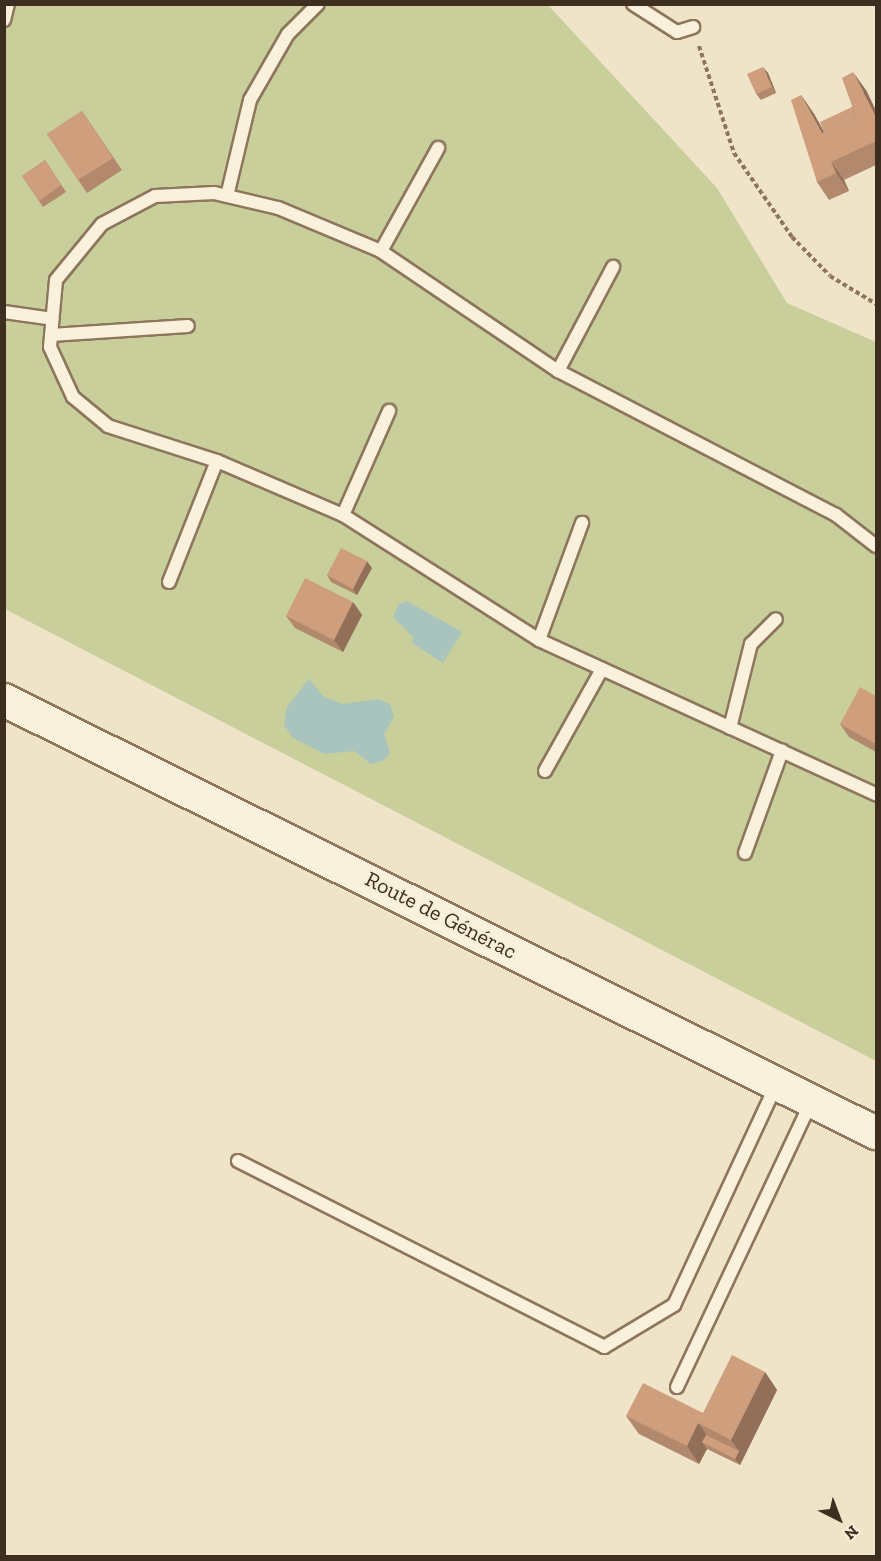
<!DOCTYPE html>
<html>
<head>
<meta charset="utf-8">
<style>
	body { margin:0 }
	#map { position:relative; width:881px; height:1561px; overflow:hidden; background:#f0e4c8; font-family:"Zilla Slab",serif }
	div>[style] { position:absolute }
	.green>* { inset:0; background:#c9cf9b }
	.water>* { inset:0; background:#a9c4bc }
	.path>* { height:4px; margin-top:-2px; transform-origin:0; background:repeating-linear-gradient(90deg,#8d765c 0 4.5px,transparent 0 7.5px) }
	.roads { filter:drop-shadow(2px 0 #8d765c) drop-shadow(-2px 0 #8d765c) drop-shadow(0 2px #8d765c) drop-shadow(0 -2px #8d765c) }
	.service>* { height:12px; margin:-6px; padding:0 6px; transform-origin:6px; border-radius:6px; background:#faf1dc }
	.tertiary>* { height:32px; margin:-16px; padding:0 16px; transform-origin:16px; border-radius:16px; background:#faf1dc }
	.wall>* { inset:0; background:#b2896c }
	.shaded-wall>* { inset:0; background:#916f58 }
	.building>* { inset:0; background:#cf9f7d }
	span { translate:-50% -50%; white-space:nowrap; text-align:center; line-height:1.15; -webkit-text-stroke:5px #f7eed8; paint-order:stroke }
	.street-label { font-size:22px; color:#3d2e20 }
	.frame { position:absolute; inset:0; border:6px solid #3d2e20; pointer-events:none }
	.north { position:absolute; left:809px; top:1489px; width:60px; height:60px; -webkit-text-stroke:4px #f7eed8; paint-order:stroke; rotate:138deg; font-size:16px; font-weight:700; line-height:24px; text-align:center; color:#3d2e20 }
	.north::after { content:''; display:block; margin:auto; width:21px; height:27px; background:#3d2e20; clip-path:polygon(50% 0,100% 100%,50% 72%,0 100%) }
</style>
</head>
<body>
<div id="map">
	<div class="green">
		<div style="clip-path:polygon(4px 5px,548px 5px,717px 188px,787px 303px,876px 342px,876px 1061px,5px 609px)"></div>
	</div>
	<div class="water">
		<div style="clip-path:polygon(407px 601px,462px 632px,443px 663px,412px 643px,413px 637px,393px 617px,398px 605px)"></div>
		<div style="clip-path:polygon(309px 679px,323px 696px,343px 704px,378px 699px,390px 704px,394px 717px,384px 734px,390px 753px,383px 761px,371px 764px,354px 751px,324px 754px,293px 738px,284px 725px,287px 707px)"></div>
	</div>
	<div class="path">
		<div style="left:699px;top:46px;width:113px;rotate:71.9deg"></div>
		<div style="left:734px;top:153px;width:102px;rotate:55.4deg"></div>
		<div style="left:792px;top:237px;width:54px;rotate:45.7deg"></div>
		<div style="left:830px;top:276px;width:54px;rotate:31.3deg"></div>
	</div>
	<div class="roads">
		<div class="service">
			<div style="left:633px;top:4px;width:52px;rotate:32.5deg"></div>
			<div style="left:677px;top:32px;width:17px;rotate:-17deg"></div>
			<div style="left:4px;top:20px;width:16px;rotate:-76deg"></div>
			<div style="left:227px;top:196px;width:99px;rotate:-76.5deg"></div>
			<div style="left:250px;top:100px;width:76px;rotate:-60.1deg"></div>
			<div style="left:288px;top:34px;width:42px;rotate:-45deg"></div>
			<div style="left:381px;top:251px;width:118px;rotate:-61deg"></div>
			<div style="left:4px;top:312px;width:49px;rotate:8.1deg"></div>
			<div style="left:51px;top:335px;width:137px;rotate:-3.8deg"></div>
			<div style="left:558px;top:371px;width:118px;rotate:-62.1deg"></div>
			<div style="left:343px;top:515px;width:114px;rotate:-66.1deg"></div>
			<div style="left:876px;top:546px;width:51px;rotate:-142.2deg"></div>
			<div style="left:836px;top:515px;width:313px;rotate:-152.6deg"></div>
			<div style="left:558px;top:371px;width:214px;rotate:-145.9deg"></div>
			<div style="left:381px;top:251px;width:112px;rotate:-157.3deg"></div>
			<div style="left:278px;top:208px;width:66px;rotate:-166.8deg"></div>
			<div style="left:214px;top:193px;width:59px;rotate:177.1deg"></div>
			<div style="left:155px;top:196px;width:60px;rotate:152.2deg"></div>
			<div style="left:102px;top:224px;width:72px;rotate:129.4deg"></div>
			<div style="left:56px;top:280px;width:67px;rotate:95.1deg"></div>
			<div style="left:50px;top:347px;width:55px;rotate:65.3deg"></div>
			<div style="left:73px;top:397px;width:45px;rotate:39.6deg"></div>
			<div style="left:108px;top:426px;width:114px;rotate:17.8deg"></div>
			<div style="left:217px;top:461px;width:137px;rotate:23.2deg"></div>
			<div style="left:343px;top:515px;width:232px;rotate:32.5deg"></div>
			<div style="left:539px;top:640px;width:371px;rotate:24.6deg"></div>
			<div style="left:169px;top:582px;width:130px;rotate:-68.4deg"></div>
			<div style="left:539px;top:640px;width:125px;rotate:-69.8deg"></div>
			<div style="left:730px;top:728px;width:87px;rotate:-76deg"></div>
			<div style="left:751px;top:644px;width:35px;rotate:-45deg"></div>
			<div style="left:545px;top:771px;width:117px;rotate:-60.8deg"></div>
			<div style="left:745px;top:853px;width:109px;rotate:-70.1deg"></div>
			<div style="left:238px;top:1161px;width:411px;rotate:26.9deg"></div>
			<div style="left:604px;top:1347px;width:82px;rotate:-31deg"></div>
			<div style="left:674px;top:1305px;width:242px;rotate:-65.1deg"></div>
			<div style="left:677px;top:1387px;width:315px;rotate:-64.8deg"></div>
		</div>
		<div class="tertiary">
			<div style="left:4px;top:700px;width:974px;rotate:26.41deg"></div>
		</div>
	</div>
	<div class="wall">
		<div style="clip-path:polygon(768px 73px,776px 93px,761px 100px,756px 94px)"></div>
		<div style="clip-path:polygon(866px 90px,876px 111px,876px 165px,844px 180px,849px 191px,829px 200px,817px 182px,801px 95px,814px 114px,824px 132px,852px 107px)"></div>
		<div style="clip-path:polygon(82px 111px,122px 170px,87px 193px,47px 134px)"></div>
		<div style="clip-path:polygon(45px 160px,66px 192px,43px 207px,22px 176px)"></div>
		<div style="clip-path:polygon(372px 568px,357px 595px,331px 582px,327px 575px)"></div>
		<div style="clip-path:polygon(353px 602px,362px 615px,343px 652px,295px 628px,286px 616px)"></div>
		<div style="clip-path:polygon(876px 696px,876px 752px,849px 737px,840px 724px)"></div>
		<div style="clip-path:polygon(765px 1372px,777px 1390px,740px 1465px,707px 1449px,699px 1464px,639px 1434px,626px 1416px,703px 1413px)"></div>
	</div>
	<div class="shaded-wall">
		<div style="clip-path:polygon(763px 67px,768px 73px,776px 93px,772px 87px)"></div>
		<div style="clip-path:polygon(853px 72px,866px 90px,876px 111px,876px 117px)"></div>
		<div style="clip-path:polygon(801px 95px,814px 114px,831px 144px,822px 133px)"></div>
		<div style="clip-path:polygon(831px 162px,844px 180px,849px 191px,836px 173px)"></div>
		<div style="clip-path:polygon(367px 561px,372px 568px,357px 595px,353px 589px)"></div>
		<div style="clip-path:polygon(353px 602px,362px 615px,343px 652px,334px 640px)"></div>
		<div style="clip-path:polygon(765px 1372px,777px 1390px,740px 1465px,735px 1459px,739px 1451px,731px 1440px)"></div>
		<div style="clip-path:polygon(698px 1423px,711px 1441px,702px 1442px,707px 1449px,699px 1464px,687px 1446px)"></div>
	</div>
	<div class="building">
		<div style="clip-path:polygon(763px 67px,772px 87px,756px 94px,747px 74px)"></div>
		<div style="clip-path:polygon(853px 72px,876px 117px,876px 141px,831px 162px,836px 173px,817px 182px,791px 100px,801px 95px,822px 133px,856px 117px,842px 78px)"></div>
		<div style="clip-path:polygon(852px 107px,856px 117px,824px 132px,820px 122px)"></div>
		<div style="clip-path:polygon(82px 111px,113px 158px,78px 180px,47px 134px)"></div>
		<div style="clip-path:polygon(45px 160px,61px 185px,39px 201px,22px 176px)"></div>
		<div style="clip-path:polygon(341px 548px,367px 561px,353px 589px,327px 575px)"></div>
		<div style="clip-path:polygon(305px 578px,353px 602px,334px 640px,286px 616px)"></div>
		<div style="clip-path:polygon(860px 687px,876px 696px,876px 744px,840px 724px)"></div>
		<div style="clip-path:polygon(732px 1355px,765px 1372px,731px 1440px,698px 1423px,687px 1446px,626px 1416px,643px 1383px,703px 1413px)"></div>
		<div style="clip-path:polygon(706px 1435px,739px 1451px,735px 1459px,702px 1442px)"></div>
	</div>
	<div class="street-label">
		<span style="left:441px;top:915px;rotate:27deg">Route de Générac</span>
	</div>
	<div class="frame"></div>
	<div class="north">N</div>
</div>
</body>
</html>
